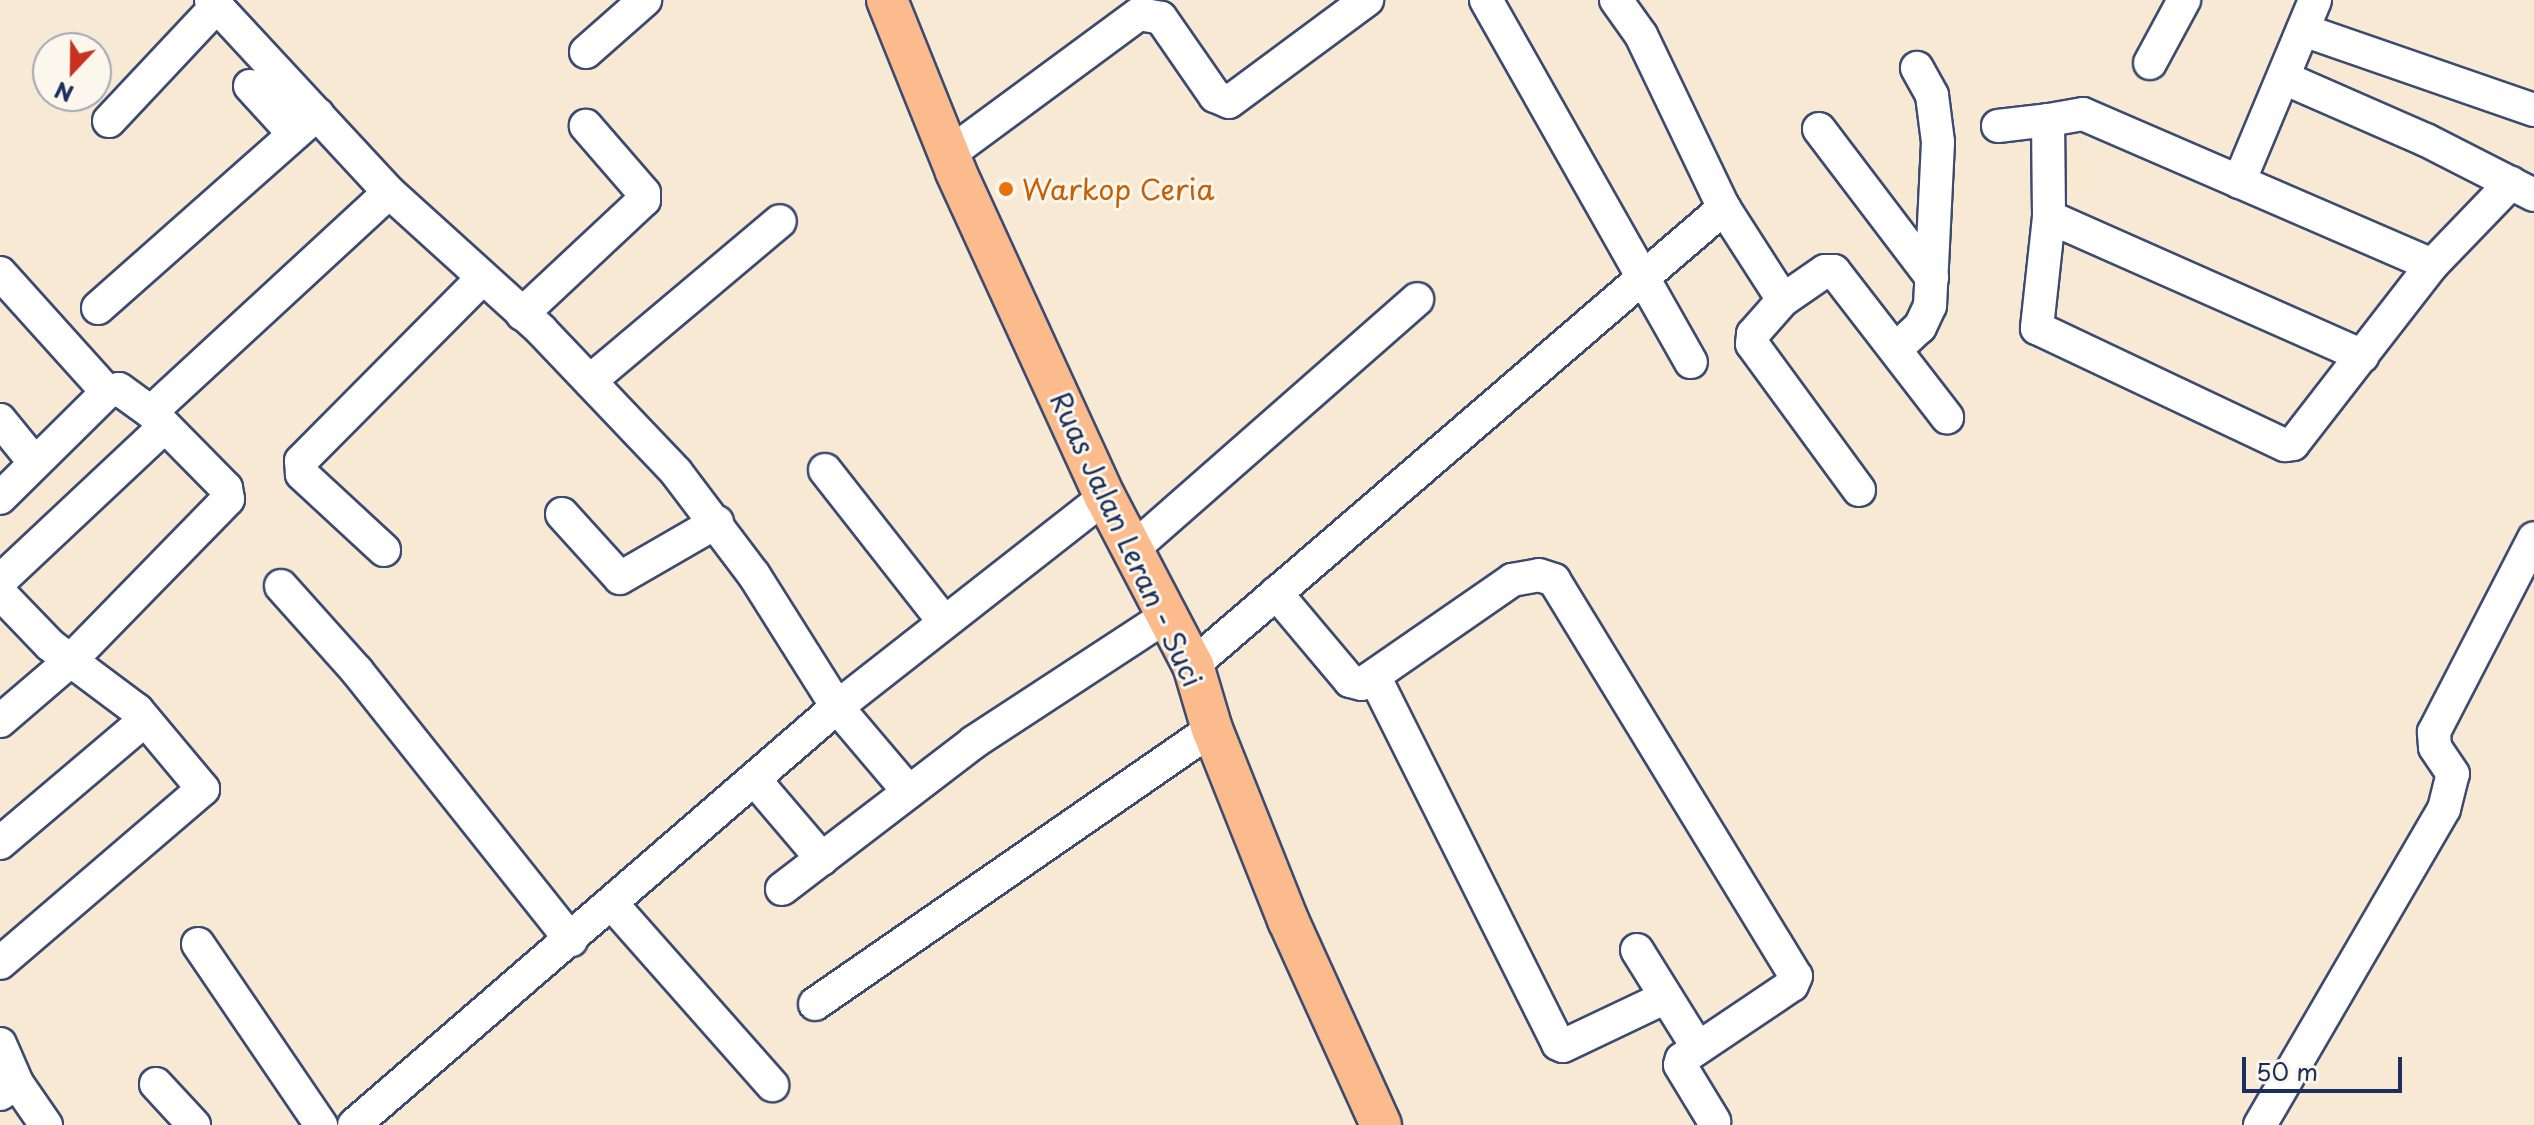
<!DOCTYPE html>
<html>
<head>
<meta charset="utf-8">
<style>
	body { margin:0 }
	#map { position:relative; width:2534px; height:1125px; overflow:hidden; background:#f7e9d4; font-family:"Playpen Sans",sans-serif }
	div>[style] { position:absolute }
	.roads { filter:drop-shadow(2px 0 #3c4b70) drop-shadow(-2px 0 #3c4b70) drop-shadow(0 2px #3c4b70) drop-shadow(0 -2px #3c4b70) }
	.minor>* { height:32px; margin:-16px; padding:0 16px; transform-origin:16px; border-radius:16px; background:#fff }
	.major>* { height:40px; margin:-20px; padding:0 20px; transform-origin:20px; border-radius:20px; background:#fbbb8c }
	.dots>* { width:22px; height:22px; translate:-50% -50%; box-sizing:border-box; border:4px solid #fbf7ec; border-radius:50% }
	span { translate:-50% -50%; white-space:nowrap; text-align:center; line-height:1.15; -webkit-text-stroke:6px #fbf7ec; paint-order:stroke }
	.food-label { font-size:28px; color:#c56008 }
	.left { translate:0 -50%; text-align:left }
	.street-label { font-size:28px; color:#1b2f5e }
	.north { position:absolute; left:32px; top:32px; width:80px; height:80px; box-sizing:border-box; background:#fbf7ec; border:2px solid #a1a7b3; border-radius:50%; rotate:202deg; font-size:22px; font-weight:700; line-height:32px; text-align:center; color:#1b2f5e }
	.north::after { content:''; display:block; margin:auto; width:28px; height:36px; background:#c8321e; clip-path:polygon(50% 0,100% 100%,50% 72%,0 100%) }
	.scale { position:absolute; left:2242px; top:1057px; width:160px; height:36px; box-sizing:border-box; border:4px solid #1b2f5e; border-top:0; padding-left:10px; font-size:24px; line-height:28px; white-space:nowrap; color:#1b2f5e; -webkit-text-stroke:6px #fbf7ec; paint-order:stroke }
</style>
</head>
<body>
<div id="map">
	<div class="roads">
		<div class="minor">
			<div style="left:211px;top:0;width:262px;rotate:47.2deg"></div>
			<div style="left:389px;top:192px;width:205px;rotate:42.2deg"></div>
			<div style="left:541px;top:330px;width:196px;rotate:46.4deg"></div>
			<div style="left:676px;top:472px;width:129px;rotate:52.9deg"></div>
			<div style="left:754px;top:575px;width:156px;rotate:57.8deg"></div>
			<div style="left:837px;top:707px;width:111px;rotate:49.7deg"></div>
			<div style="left:1486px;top:0;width:416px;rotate:60.5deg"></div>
			<div style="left:1616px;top:0;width:43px;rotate:54.5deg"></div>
			<div style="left:1641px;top:35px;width:192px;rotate:64.4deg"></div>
			<div style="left:1724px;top:208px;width:109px;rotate:57.3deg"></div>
			<div style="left:2303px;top:30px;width:244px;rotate:19.1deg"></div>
			<div style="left:586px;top:52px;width:79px;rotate:-41.4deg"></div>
			<div style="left:2150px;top:63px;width:72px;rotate:-61.6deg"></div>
			<div style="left:2284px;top:78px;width:155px;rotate:23.6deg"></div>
			<div style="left:2426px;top:140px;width:121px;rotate:27deg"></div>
			<div style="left:250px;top:86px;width:65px;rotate:47.5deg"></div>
			<div style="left:109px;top:121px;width:158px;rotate:-46.8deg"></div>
			<div style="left:1998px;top:126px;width:50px;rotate:-6.8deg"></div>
			<div style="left:1819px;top:129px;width:187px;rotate:52.8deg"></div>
			<div style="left:949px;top:154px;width:236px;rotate:-36.4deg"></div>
			<div style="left:1139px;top:14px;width:22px;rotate:10deg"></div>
			<div style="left:1161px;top:18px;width:95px;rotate:55.3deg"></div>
			<div style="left:1215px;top:96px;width:15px;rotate:23deg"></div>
			<div style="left:1229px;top:102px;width:172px;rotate:-36.5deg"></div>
			<div style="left:2239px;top:182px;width:197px;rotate:-67.3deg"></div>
			<div style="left:2049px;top:217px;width:343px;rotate:23.9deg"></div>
			<div style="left:2432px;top:265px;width:380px;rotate:-156.6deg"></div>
			<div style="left:2083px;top:114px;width:36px;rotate:170deg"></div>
			<div style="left:2048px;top:120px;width:97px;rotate:89.4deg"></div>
			<div style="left:2049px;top:217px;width:112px;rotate:96.2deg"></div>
			<div style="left:2037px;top:328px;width:274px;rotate:25.3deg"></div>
			<div style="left:2285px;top:445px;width:8px;rotate:-7deg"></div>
			<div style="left:2293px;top:444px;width:227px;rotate:-52.2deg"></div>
			<div style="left:2432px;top:265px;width:114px;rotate:-46.1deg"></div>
			<div style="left:0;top:273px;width:160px;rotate:48deg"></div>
			<div style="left:98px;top:308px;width:293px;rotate:-41.5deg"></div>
			<div style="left:522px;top:314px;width:167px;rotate:-43.1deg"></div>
			<div style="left:644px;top:200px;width:7px;rotate:-90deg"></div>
			<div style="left:644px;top:193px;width:89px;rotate:-130.9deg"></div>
			<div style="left:1896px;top:349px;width:33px;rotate:-43deg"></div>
			<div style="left:1920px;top:327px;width:23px;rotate:-65deg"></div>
			<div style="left:1930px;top:306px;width:164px;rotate:-87.2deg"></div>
			<div style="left:1938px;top:142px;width:47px;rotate:-97.3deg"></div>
			<div style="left:1932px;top:95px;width:31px;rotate:-119deg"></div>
			<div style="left:590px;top:381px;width:248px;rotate:-40.1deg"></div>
			<div style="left:0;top:420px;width:55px;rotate:50.9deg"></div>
			<div style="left:825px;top:470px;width:193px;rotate:51.9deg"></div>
			<div style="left:1859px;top:490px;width:181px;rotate:-126.2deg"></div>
			<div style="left:1752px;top:344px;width:10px;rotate:-84deg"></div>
			<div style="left:1753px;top:334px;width:45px;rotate:-48.6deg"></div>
			<div style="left:1783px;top:300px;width:51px;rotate:-34.6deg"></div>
			<div style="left:1825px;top:271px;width:9px"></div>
			<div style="left:1834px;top:271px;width:185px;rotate:52.3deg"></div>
			<div style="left:0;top:498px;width:151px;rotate:-44.7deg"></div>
			<div style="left:107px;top:392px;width:12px;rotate:-14deg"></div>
			<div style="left:119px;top:389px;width:39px;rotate:36deg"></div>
			<div style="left:151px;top:412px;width:324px;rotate:-42.7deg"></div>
			<div style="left:562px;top:514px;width:86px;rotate:47.8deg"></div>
			<div style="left:620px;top:578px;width:112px;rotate:-30deg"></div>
			<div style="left:1134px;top:548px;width:377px;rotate:-41.3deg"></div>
			<div style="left:384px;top:550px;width:112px;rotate:-137.2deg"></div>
			<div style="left:302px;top:474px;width:13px;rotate:-94deg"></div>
			<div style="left:301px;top:461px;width:255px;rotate:-45.2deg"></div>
			<div style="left:0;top:581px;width:226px;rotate:-43.2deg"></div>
			<div style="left:281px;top:586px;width:114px;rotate:48.2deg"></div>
			<div style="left:357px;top:671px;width:344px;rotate:51.5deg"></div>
			<div style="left:0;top:593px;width:72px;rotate:46.1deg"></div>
			<div style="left:50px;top:645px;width:109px;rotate:36.8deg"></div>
			<div style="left:137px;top:710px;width:103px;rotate:50.1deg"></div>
			<div style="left:203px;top:789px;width:267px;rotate:139.4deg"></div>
			<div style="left:1276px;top:593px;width:115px;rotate:49.9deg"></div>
			<div style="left:1350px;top:681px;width:12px;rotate:14deg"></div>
			<div style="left:1362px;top:684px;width:183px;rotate:-34.7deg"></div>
			<div style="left:1512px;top:580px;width:27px;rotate:-10deg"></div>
			<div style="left:1539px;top:575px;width:16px;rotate:18deg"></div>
			<div style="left:1554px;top:580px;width:464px;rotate:58.6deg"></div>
			<div style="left:1796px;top:976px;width:10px;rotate:114deg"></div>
			<div style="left:1792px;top:985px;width:133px;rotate:146.1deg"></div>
			<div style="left:1682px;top:1059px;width:6px;rotate:108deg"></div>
			<div style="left:1680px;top:1065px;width:66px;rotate:58.7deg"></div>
			<div style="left:1193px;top:665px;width:701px;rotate:-40.72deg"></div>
			<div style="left:1374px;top:676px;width:411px;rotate:63.4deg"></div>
			<div style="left:1558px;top:1044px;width:5px;rotate:22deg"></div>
			<div style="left:1563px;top:1046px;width:114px;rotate:-25.4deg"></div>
			<div style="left:0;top:721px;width:92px;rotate:-40.6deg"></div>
			<div style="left:70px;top:661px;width:226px;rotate:-45.7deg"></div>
			<div style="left:228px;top:499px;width:11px;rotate:-100deg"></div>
			<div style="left:226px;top:488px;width:107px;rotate:-134.6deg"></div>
			<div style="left:754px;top:779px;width:105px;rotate:49.6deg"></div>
			<div style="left:0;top:843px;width:190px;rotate:-40.3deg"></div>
			<div style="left:782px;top:889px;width:242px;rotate:-37.4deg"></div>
			<div style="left:974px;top:742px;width:228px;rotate:-33.2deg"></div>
			<div style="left:612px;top:904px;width:242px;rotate:48.5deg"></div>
			<div style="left:198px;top:944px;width:219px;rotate:55.8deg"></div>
			<div style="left:1637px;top:950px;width:115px;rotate:58.1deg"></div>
			<div style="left:815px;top:1004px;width:483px;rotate:-34.7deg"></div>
			<div style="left:0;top:1044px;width:43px;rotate:66.4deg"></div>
			<div style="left:156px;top:1084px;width:56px;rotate:47.2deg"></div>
			<div style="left:0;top:1094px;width:20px;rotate:-33deg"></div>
			<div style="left:17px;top:1083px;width:51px;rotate:55.4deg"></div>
			<div style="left:354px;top:1125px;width:639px;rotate:-40.87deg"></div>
			<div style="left:837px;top:707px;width:340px;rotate:-38.1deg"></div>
			<div style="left:2260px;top:1125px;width:366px;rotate:-59.8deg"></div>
			<div style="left:2444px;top:809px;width:36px;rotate:-76deg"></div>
			<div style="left:2453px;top:774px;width:32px;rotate:-124deg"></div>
			<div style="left:2435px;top:747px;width:15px;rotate:-94deg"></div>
			<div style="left:2434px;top:732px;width:218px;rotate:-62.7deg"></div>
		</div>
		<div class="major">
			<div style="left:887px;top:0;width:185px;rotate:68.1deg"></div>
			<div style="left:956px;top:172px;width:358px;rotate:65.4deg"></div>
			<div style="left:1105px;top:497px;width:190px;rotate:62.4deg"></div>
			<div style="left:1193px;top:665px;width:67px;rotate:73.5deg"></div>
			<div style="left:1212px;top:729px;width:206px;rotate:68.3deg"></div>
			<div style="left:1288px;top:920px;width:225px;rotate:65.6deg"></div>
		</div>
	</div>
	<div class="dots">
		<div style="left:1006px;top:189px;background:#e8710a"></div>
	</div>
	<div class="food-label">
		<span class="left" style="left:1022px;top:189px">Warkop Ceria</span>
	</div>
	<div class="street-label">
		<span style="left:1127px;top:539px;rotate:65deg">Ruas Jalan Leran - Suci</span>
	</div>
	<div class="north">N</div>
	<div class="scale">50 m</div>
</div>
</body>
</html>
